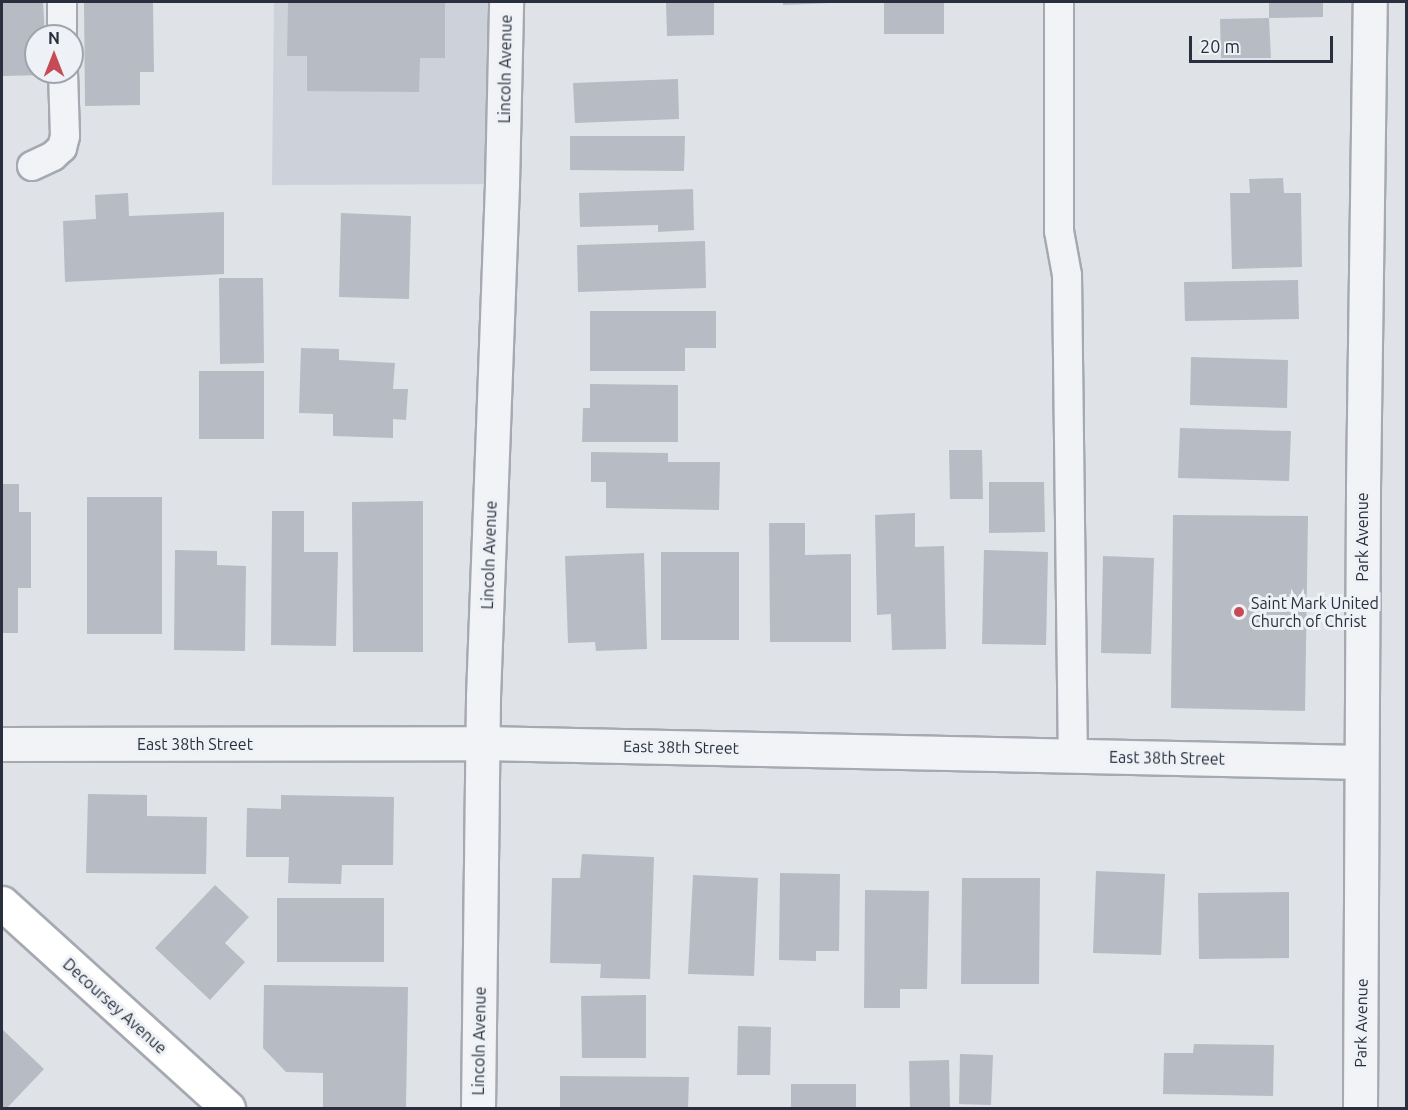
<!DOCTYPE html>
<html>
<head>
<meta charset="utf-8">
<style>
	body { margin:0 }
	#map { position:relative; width:1408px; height:1110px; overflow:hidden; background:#dfe2e7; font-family:Ubuntu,sans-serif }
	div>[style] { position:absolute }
	.built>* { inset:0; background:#cdd1d9 }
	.building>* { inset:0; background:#b7bbc4 }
	.roads { filter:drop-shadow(2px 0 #a5a9b1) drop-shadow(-2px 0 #a5a9b1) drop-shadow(0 2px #a5a9b1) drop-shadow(0 -2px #a5a9b1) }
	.service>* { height:28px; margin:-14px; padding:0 14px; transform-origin:14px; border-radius:14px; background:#f2f3f6 }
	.minor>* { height:33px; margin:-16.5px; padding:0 16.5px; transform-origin:16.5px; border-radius:16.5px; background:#f2f3f6 }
	.secondary>* { height:33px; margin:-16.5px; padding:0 16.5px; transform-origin:16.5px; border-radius:16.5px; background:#fff }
	.dots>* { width:16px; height:16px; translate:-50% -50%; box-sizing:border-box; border:3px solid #eef1f5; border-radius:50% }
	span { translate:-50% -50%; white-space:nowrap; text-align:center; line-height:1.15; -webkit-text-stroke:6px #eef1f5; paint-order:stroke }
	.street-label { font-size:16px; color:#292f3e }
	.poi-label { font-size:16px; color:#292f3e }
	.left { translate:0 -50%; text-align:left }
	.frame { position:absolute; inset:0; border:3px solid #292f3e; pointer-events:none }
	.north { position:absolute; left:24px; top:24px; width:60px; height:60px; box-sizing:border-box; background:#eef1f5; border:2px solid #9fa3ac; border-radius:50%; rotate:0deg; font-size:16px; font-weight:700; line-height:24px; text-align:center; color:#292f3e }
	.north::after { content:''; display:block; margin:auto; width:21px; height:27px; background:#c64b57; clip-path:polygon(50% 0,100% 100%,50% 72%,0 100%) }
	.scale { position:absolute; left:1189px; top:36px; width:144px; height:27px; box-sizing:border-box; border:3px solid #292f3e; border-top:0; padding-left:8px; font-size:18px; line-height:21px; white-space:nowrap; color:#292f3e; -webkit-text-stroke:4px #eef1f5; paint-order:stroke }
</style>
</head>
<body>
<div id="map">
	<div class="built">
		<div style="clip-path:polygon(274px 2px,506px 2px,502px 184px,272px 185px)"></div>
	</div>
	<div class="building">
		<div style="clip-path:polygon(2px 2px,43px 2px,45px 36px,36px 36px,36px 72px,46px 72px,46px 75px,2px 76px)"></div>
		<div style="clip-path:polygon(84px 2px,153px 2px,154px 72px,140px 72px,140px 105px,85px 106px)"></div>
		<div style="clip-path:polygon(288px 2px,445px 2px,445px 58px,420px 58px,419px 92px,307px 91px,307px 56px,287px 56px)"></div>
		<div style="clip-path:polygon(666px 2px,714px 2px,714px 35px,667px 36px)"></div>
		<div style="clip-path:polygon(783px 2px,831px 2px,831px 3px,783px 5px)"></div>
		<div style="clip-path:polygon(884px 2px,944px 2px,944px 34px,884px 34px)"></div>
		<div style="clip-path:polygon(1269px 2px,1323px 2px,1323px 17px,1269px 18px,1271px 58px,1221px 58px,1220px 19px,1269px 18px)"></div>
		<div style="clip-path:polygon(678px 79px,679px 119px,575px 123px,573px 83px)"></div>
		<div style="clip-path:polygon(570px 136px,685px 136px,684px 171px,570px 170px)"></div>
		<div style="clip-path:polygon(1283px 178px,1284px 193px,1301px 193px,1302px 267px,1232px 269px,1230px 193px,1250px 193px,1249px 179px)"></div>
		<div style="clip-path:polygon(693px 189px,694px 230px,658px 232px,658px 225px,580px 227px,579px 193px)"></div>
		<div style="clip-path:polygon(128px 193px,129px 216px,224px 212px,224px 274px,65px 282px,63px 221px,96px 219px,95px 195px)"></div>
		<div style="clip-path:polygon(341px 213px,411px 216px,409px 299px,339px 297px)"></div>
		<div style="clip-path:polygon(705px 241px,706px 288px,578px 292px,577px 245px)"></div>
		<div style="clip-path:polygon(219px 278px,263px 278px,264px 363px,220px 364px)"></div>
		<div style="clip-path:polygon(1298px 280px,1299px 319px,1185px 321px,1184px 282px)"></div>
		<div style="clip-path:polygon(590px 311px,716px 311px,716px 348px,685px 348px,685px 371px,590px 371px)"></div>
		<div style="clip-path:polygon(301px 348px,339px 349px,339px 360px,395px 363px,393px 389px,408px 389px,406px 420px,393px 419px,393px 438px,333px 436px,333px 414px,299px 413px)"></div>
		<div style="clip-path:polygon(1191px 357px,1288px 360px,1287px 408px,1190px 405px)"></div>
		<div style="clip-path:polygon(199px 371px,264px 371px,264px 439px,199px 439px)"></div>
		<div style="clip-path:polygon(590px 384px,678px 385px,678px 442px,582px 442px,583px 408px,590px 408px)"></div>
		<div style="clip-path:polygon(1180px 428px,1291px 431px,1289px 481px,1178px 478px)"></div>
		<div style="clip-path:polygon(949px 450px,982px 450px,983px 499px,950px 499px)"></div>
		<div style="clip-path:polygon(591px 452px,668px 453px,668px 462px,720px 462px,719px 510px,606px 508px,606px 482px,591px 482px)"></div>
		<div style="clip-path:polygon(989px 482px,1044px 482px,1045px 532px,989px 533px)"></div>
		<div style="clip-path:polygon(2px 484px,19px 484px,19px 512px,31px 512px,31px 588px,18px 588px,18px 633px,2px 633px)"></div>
		<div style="clip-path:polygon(87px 497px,162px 497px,162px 634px,87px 634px)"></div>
		<div style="clip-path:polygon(423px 501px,423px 652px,353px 652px,352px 502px)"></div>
		<div style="clip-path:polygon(272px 511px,304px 511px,304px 552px,338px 552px,336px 646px,271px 645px)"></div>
		<div style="clip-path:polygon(915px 513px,915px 547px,944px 546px,946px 649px,892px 650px,891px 614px,877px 615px,875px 515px)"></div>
		<div style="clip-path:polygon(1173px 515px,1308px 516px,1305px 711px,1171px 708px)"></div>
		<div style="clip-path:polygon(769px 523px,805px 523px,805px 555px,851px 554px,851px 642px,770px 642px)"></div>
		<div style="clip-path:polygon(175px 550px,217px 551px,217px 565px,246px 566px,245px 651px,174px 650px)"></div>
		<div style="clip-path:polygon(984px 550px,1048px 552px,1046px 645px,982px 644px)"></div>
		<div style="clip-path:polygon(661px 552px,739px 552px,739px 640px,661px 640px)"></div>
		<div style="clip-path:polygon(644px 553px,647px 649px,596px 651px,595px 642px,568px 643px,565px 556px)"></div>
		<div style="clip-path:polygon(1103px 556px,1154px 558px,1151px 654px,1101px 653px)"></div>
		<div style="clip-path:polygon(88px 794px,147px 795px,147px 816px,207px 817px,206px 874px,86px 873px)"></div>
		<div style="clip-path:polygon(281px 795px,394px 797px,393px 865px,342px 865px,341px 884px,288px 883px,289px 857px,246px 857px,247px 808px,281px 809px)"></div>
		<div style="clip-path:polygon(582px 854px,654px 857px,650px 979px,600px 978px,601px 964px,550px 963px,552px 878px,580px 878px)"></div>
		<div style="clip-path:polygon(1096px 871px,1165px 874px,1161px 955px,1093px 953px)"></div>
		<div style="clip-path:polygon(780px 873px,840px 874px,839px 951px,816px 951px,816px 961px,779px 960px)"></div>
		<div style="clip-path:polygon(693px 875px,758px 878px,754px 976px,688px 974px)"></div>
		<div style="clip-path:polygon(962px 878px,1040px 878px,1039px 984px,961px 984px)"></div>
		<div style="clip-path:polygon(215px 885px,249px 917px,225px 943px,245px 962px,210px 1000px,155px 948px)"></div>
		<div style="clip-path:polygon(865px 890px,929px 891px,927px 989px,900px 989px,900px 1008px,864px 1008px)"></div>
		<div style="clip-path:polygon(1289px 892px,1289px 958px,1199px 959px,1198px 893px)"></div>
		<div style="clip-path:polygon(277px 898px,384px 898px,384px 962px,277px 962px)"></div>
		<div style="clip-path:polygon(264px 985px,408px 987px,406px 1108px,323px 1108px,323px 1073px,286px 1072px,263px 1048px)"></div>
		<div style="clip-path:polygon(646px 995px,646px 1058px,582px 1058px,581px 996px)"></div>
		<div style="clip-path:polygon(738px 1026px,771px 1027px,770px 1075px,737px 1075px)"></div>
		<div style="clip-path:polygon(2px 1029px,44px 1069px,7px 1108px,2px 1108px)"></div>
		<div style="clip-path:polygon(1194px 1044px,1274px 1045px,1273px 1096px,1163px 1094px,1164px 1053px,1193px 1053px)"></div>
		<div style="clip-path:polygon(960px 1054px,993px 1055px,991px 1105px,959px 1104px)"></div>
		<div style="clip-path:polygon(949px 1060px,950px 1108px,910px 1108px,909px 1061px)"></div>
		<div style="clip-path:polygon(560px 1076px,689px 1077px,688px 1108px,560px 1108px)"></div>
		<div style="clip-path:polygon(791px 1084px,856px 1084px,856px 1108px,791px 1108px)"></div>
	</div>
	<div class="roads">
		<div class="service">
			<div style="left:62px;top:2px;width:34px;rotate:90deg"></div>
			<div style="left:1059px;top:2px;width:229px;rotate:90deg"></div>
			<div style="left:1059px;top:231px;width:45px;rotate:79.7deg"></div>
			<div style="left:1067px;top:275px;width:480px;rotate:89.3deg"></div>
			<div style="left:32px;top:166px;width:23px;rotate:-25deg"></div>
			<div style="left:53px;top:156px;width:12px;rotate:-42deg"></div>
			<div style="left:62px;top:148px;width:12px;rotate:-76deg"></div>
			<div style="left:65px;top:136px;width:64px;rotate:-91.8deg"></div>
		</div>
		<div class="minor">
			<div style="left:2px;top:744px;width:481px;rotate:-0.1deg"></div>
			<div style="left:483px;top:743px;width:878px;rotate:1.24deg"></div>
			<div style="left:478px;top:1108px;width:411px;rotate:-89.3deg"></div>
			<div style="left:483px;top:697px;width:513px;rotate:-87.88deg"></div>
			<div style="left:502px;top:184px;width:182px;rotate:-88.7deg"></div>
			<div style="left:1360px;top:1108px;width:620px;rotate:-89.72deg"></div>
			<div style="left:1363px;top:488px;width:486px;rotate:-89.2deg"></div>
		</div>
		<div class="secondary">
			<div style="left:2px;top:903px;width:305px;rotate:42.2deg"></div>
		</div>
	</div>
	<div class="dots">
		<div style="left:1239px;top:612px;background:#c64b57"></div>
	</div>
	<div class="street-label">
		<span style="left:505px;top:69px;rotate:-89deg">Lincoln Avenue</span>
		<span style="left:1362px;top:537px;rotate:-90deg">Park Avenue</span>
		<span style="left:489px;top:555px;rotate:-88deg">Lincoln Avenue</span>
		<span style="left:195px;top:744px">East 38th Street</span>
		<span style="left:681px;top:747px;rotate:1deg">East 38th Street</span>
		<span style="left:1167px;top:758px;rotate:1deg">East 38th Street</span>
		<span style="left:115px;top:1006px;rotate:42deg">Decoursey Avenue</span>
		<span style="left:1361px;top:1023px;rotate:-89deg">Park Avenue</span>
		<span style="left:479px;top:1041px;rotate:-89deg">Lincoln Avenue</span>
	</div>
	<div class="poi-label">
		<span class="left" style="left:1251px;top:612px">Saint Mark United<br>Church of Christ</span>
	</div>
	<div class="frame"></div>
	<div class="north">N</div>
	<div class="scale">20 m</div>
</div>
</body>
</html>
